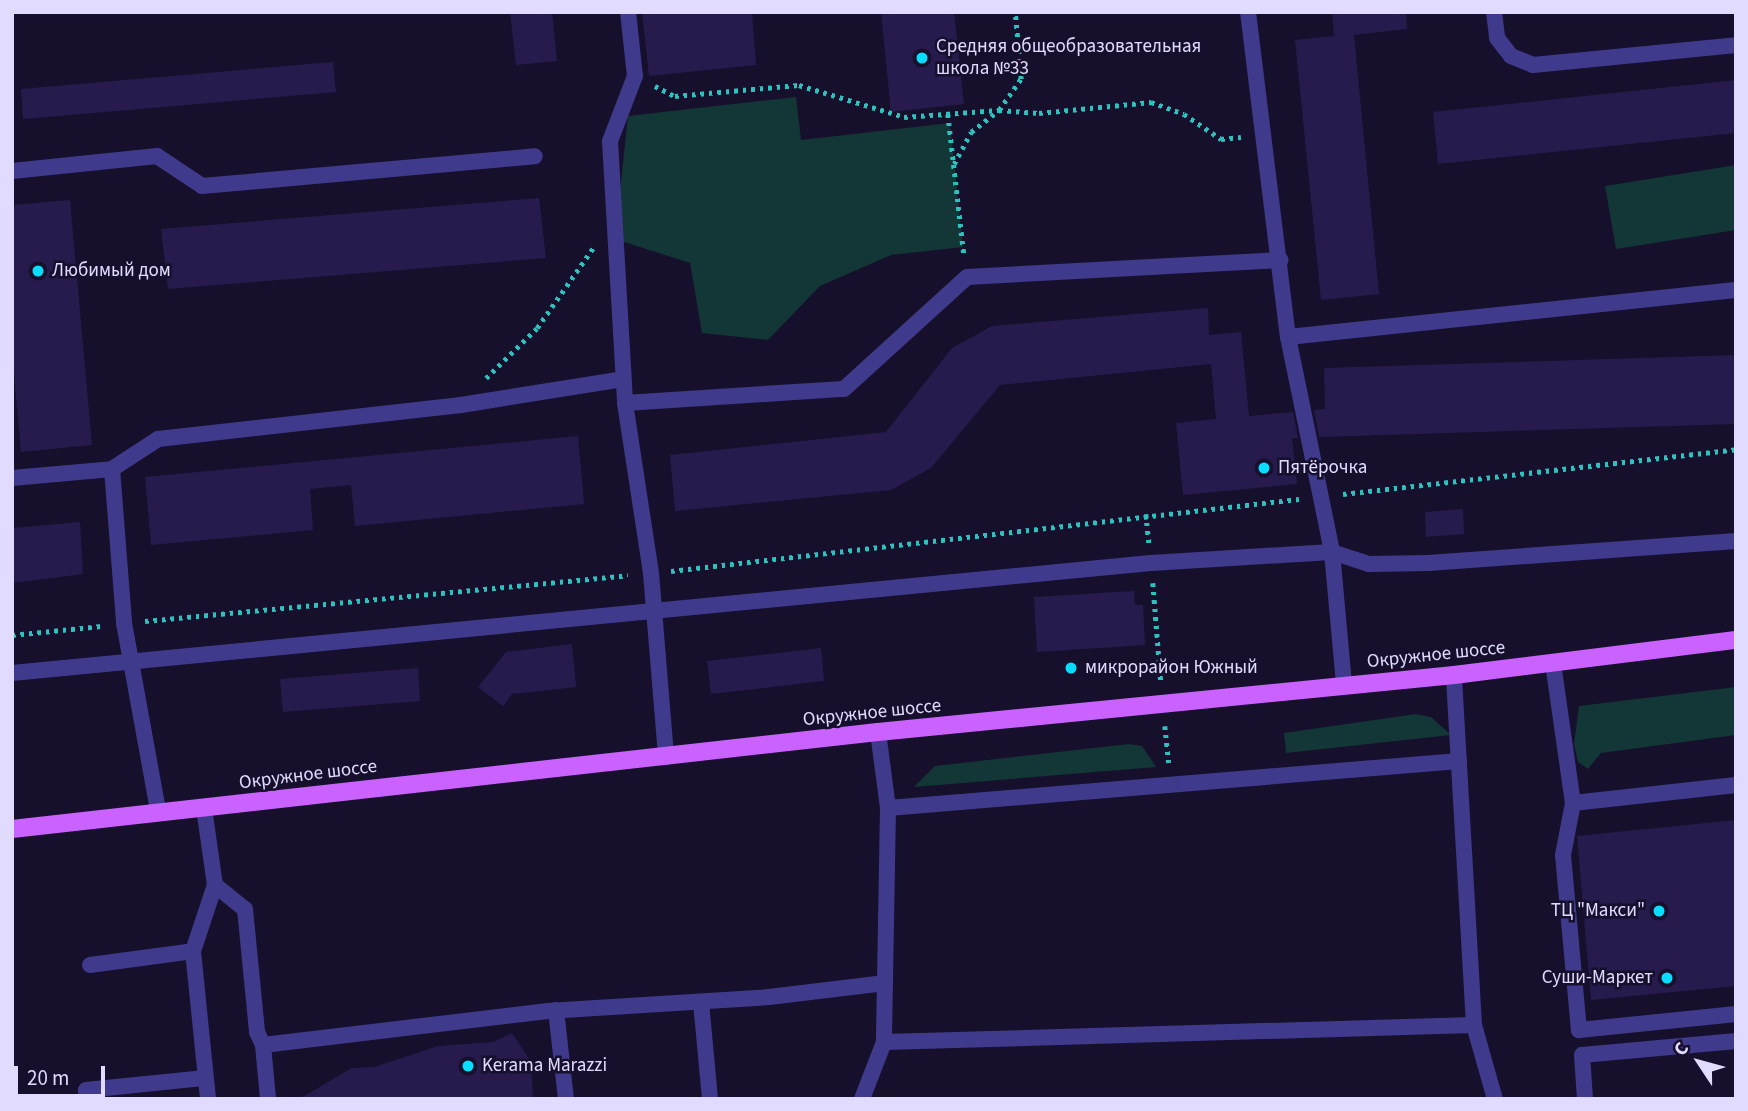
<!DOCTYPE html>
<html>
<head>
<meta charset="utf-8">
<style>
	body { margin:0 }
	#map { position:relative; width:1748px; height:1111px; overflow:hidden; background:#16102c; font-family:"Source Sans 3",sans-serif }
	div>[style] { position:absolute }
	.green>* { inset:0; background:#133636 }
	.building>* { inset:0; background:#271b4e }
	.path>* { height:4.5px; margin-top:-2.25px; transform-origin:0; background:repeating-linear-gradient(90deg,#2cc2be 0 3.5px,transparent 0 8.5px) }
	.service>* { height:16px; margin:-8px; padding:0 8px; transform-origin:8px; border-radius:8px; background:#403a8d }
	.primary>* { height:18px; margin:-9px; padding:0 9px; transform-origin:9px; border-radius:9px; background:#ca62ff }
	.dots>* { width:19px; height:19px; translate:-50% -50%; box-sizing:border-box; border:4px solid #16102c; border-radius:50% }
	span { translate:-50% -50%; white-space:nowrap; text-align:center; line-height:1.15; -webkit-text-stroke:5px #16102c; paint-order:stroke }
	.poi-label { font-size:19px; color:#e0dbff }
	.left { translate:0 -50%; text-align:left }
	.right { translate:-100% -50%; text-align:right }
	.street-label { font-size:19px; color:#e0dbff }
	.frame { position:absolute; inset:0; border:14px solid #e0dbff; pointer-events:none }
	.north { position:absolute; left:1664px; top:1027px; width:70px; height:70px; -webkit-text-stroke:5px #16102c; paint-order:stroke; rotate:306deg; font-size:19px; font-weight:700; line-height:28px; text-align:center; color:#e0dbff }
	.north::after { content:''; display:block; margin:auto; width:24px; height:32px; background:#e0dbff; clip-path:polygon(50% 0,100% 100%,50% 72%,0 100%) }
	.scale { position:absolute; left:14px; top:1066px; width:91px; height:32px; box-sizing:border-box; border:4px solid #e0dbff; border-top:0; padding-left:9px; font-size:21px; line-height:24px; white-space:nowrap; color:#e0dbff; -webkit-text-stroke:5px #16102c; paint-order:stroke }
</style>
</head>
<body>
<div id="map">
	<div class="green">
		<div style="clip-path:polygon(796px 97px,801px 140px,950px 123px,963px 247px,891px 255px,820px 286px,768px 340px,702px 333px,690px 263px,615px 239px,628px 116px)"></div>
		<div style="clip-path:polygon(1736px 165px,1736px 230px,1616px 249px,1605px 186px)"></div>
		<div style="clip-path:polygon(1736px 687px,1736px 735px,1601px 753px,1588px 769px,1578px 762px,1574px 744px,1579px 706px)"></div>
		<div style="clip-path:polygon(1416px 714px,1431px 717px,1451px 735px,1286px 753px,1284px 733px)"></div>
		<div style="clip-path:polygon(1129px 744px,1142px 746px,1156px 767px,914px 787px,935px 766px)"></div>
	</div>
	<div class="building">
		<div style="clip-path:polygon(510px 12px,552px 12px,557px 61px,516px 65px)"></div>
		<div style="clip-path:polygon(642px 12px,752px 12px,756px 65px,649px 76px)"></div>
		<div style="clip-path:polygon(881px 12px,954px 12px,964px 104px,891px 112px)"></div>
		<div style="clip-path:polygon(1332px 12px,1406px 12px,1407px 29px,1354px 35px,1379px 294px,1321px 300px,1295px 40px,1334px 36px)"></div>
		<div style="clip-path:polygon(333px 62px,336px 92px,23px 119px,21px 89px)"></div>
		<div style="clip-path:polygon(1736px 80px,1736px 133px,1438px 164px,1433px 112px)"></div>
		<div style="clip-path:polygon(539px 198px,546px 258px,168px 289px,161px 229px)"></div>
		<div style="clip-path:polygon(70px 200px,92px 445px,21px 452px,12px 351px,12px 205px)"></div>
		<div style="clip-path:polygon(1208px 308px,1209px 335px,1241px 332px,1249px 416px,1293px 412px,1298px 438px,1292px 438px,1297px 484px,1183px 495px,1176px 423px,1216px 419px,1211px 364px,1000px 385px,931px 468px,891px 490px,675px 511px,670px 455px,886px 432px,952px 348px,992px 326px)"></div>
		<div style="clip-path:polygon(1736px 355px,1736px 424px,1319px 437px,1314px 410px,1325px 409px,1324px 368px)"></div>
		<div style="clip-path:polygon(578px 436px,584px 504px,355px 526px,351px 485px,310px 489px,313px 530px,151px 545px,145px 477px)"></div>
		<div style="clip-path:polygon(1463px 509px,1464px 534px,1426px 537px,1425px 512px)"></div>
		<div style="clip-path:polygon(80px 522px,83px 574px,12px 583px,12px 528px)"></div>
		<div style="clip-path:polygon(1134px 591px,1135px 605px,1143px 605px,1145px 645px,1037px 652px,1034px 597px)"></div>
		<div style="clip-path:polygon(572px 644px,576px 687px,512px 694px,503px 706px,478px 687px,506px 652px)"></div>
		<div style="clip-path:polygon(821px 648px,824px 681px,711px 694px,707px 661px)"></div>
		<div style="clip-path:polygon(418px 668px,420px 701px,283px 712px,280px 679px)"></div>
		<div style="clip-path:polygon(1736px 820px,1736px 986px,1591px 1000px,1577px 836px)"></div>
		<div style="clip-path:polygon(512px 1033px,531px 1062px,533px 1099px,299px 1099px,352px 1068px,374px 1067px,438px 1046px,493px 1042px)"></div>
	</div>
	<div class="path">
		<div style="left:655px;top:86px;width:22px;rotate:27deg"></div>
		<div style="left:675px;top:96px;width:124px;rotate:-5.1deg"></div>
		<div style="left:799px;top:85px;width:110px;rotate:16.9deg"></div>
		<div style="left:904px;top:117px;width:95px;rotate:-4.2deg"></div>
		<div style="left:999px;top:110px;width:38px;rotate:-55deg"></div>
		<div style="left:1021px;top:79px;width:67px;rotate:-95.1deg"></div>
		<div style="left:948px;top:114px;width:142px;rotate:83.5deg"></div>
		<div style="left:954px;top:164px;width:36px;rotate:-62deg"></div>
		<div style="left:971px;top:132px;width:36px;rotate:-38deg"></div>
		<div style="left:999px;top:110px;width:40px;rotate:4.3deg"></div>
		<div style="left:1039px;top:113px;width:113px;rotate:-5.6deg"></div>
		<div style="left:1151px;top:102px;width:35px;rotate:20deg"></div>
		<div style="left:1184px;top:114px;width:45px;rotate:34deg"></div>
		<div style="left:1221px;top:139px;width:20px;rotate:-6deg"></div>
		<div style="left:486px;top:378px;width:71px;rotate:-44.4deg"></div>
		<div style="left:537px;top:328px;width:98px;rotate:-55deg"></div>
		<div style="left:1343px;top:494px;width:396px;rotate:-6.5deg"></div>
		<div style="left:1146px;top:514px;width:29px;rotate:84deg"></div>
		<div style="left:671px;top:571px;width:632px;rotate:-6.54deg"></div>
		<div style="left:1153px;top:583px;width:100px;rotate:85.4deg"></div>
		<div style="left:145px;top:621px;width:485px;rotate:-5.4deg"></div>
		<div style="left:12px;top:635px;width:90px;rotate:-5.7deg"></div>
		<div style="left:1165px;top:726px;width:37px;rotate:84deg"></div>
	</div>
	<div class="service">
		<div style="left:628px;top:12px;width:64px;rotate:83.8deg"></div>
		<div style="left:635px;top:76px;width:70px;rotate:111deg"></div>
		<div style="left:610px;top:141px;width:262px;rotate:86.7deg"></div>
		<div style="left:625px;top:403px;width:172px;rotate:81.3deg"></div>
		<div style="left:651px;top:573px;width:185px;rotate:85.3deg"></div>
		<div style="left:1248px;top:12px;width:327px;rotate:83deg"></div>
		<div style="left:1288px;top:337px;width:219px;rotate:78.4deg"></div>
		<div style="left:1332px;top:552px;width:134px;rotate:84.8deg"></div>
		<div style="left:1494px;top:12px;width:26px;rotate:83deg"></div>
		<div style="left:1497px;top:38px;width:23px;rotate:52deg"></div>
		<div style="left:1511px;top:56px;width:24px;rotate:22deg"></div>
		<div style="left:1533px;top:65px;width:204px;rotate:-5.6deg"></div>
		<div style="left:12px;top:171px;width:146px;rotate:-5.9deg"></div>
		<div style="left:157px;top:156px;width:54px;rotate:33.7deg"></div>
		<div style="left:202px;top:186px;width:334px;rotate:-5.1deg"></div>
		<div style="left:1288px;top:337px;width:450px;rotate:-6deg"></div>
		<div style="left:625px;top:403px;width:219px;rotate:-3.7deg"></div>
		<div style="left:844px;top:389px;width:166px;rotate:-42.3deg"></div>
		<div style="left:967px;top:277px;width:314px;rotate:-3.1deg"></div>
		<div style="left:112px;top:469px;width:55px;rotate:-33.1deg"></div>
		<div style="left:158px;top:439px;width:305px;rotate:-6.4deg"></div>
		<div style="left:461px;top:405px;width:164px;rotate:-9.1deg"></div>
		<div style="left:12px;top:478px;width:100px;rotate:-5.1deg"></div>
		<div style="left:112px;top:469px;width:154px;rotate:85.5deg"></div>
		<div style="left:124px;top:623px;width:191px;rotate:79.7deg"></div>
		<div style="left:1553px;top:663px;width:141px;rotate:81.9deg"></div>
		<div style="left:1573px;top:803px;width:164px;rotate:-6.3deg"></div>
		<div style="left:12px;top:673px;width:1144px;rotate:-5.52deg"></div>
		<div style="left:1151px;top:563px;width:181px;rotate:-3.5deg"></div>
		<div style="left:1332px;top:552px;width:39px;rotate:18deg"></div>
		<div style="left:1369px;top:564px;width:59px;rotate:-1deg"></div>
		<div style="left:1428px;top:563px;width:309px;rotate:-4.1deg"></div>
		<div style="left:878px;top:732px;width:77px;rotate:82.5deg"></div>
		<div style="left:888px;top:808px;width:234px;rotate:91deg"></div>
		<div style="left:884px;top:1042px;width:590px;rotate:-1.65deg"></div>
		<div style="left:1474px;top:1025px;width:351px;rotate:-93.3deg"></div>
		<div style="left:1573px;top:803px;width:53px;rotate:100.9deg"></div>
		<div style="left:1563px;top:855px;width:176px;rotate:84.8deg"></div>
		<div style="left:1579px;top:1030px;width:158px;rotate:-5.8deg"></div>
		<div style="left:204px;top:808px;width:78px;rotate:81.9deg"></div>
		<div style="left:215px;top:885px;width:38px;rotate:39deg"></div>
		<div style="left:245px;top:909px;width:124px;rotate:84.4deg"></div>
		<div style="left:257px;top:1032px;width:14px;rotate:65deg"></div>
		<div style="left:263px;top:1045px;width:287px;rotate:-6.8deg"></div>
		<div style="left:548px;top:1011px;width:221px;rotate:-3.6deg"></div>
		<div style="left:769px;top:997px;width:117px;rotate:-6.9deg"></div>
		<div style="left:888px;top:808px;width:573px;rotate:-4.71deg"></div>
		<div style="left:193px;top:951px;width:149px;rotate:84.2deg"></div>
		<div style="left:90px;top:965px;width:104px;rotate:-7.7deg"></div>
		<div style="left:193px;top:951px;width:70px;rotate:-71.6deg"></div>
		<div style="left:701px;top:1002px;width:97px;rotate:84.7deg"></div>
		<div style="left:556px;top:1010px;width:90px;rotate:83.6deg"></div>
		<div style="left:1474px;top:1025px;width:77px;rotate:74.2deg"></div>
		<div style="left:263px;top:1045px;width:54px;rotate:84.7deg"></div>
		<div style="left:87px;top:1099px;width:9px;rotate:-96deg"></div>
		<div style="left:86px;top:1090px;width:120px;rotate:-5.8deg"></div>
		<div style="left:862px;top:1099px;width:61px;rotate:-68.9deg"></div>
		<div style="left:1585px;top:1099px;width:44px;rotate:-93.9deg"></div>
		<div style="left:1582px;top:1055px;width:155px;rotate:-5.2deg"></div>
	</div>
	<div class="primary">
		<div style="left:12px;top:829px;width:871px;rotate:-6.39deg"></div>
		<div style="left:878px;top:732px;width:579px;rotate:-5.65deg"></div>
		<div style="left:1454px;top:675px;width:284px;rotate:-7.1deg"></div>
	</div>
	<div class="dots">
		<div style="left:922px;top:58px;background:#07deff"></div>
		<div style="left:38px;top:271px;background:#07deff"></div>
		<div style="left:1264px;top:468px;background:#07deff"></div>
		<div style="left:1071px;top:668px;background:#07deff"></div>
		<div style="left:1659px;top:911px;background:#07deff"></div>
		<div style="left:1667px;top:978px;background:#07deff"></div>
		<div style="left:468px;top:1066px;background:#07deff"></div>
	</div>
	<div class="poi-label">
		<span class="left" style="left:936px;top:58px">Средняя общеобразовательная<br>школа №33</span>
		<span class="left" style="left:52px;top:271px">Любимый дом</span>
		<span class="left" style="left:1278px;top:468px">Пятёрочка</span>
		<span class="left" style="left:1085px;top:668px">микрорайон Южный</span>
		<span class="right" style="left:1645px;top:911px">ТЦ "Макси"</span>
		<span class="right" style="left:1653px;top:978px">Суши-Маркет</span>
		<span class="left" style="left:482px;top:1066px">Kerama Marazzi</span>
	</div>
	<div class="street-label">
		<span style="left:1436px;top:655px;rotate:-6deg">Окружное шоссе</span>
		<span style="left:872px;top:713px;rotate:-6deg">Окружное шоссе</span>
		<span style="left:308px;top:775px;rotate:-7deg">Окружное шоссе</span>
	</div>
	<div class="frame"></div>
	<div class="north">С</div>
	<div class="scale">20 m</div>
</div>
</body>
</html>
